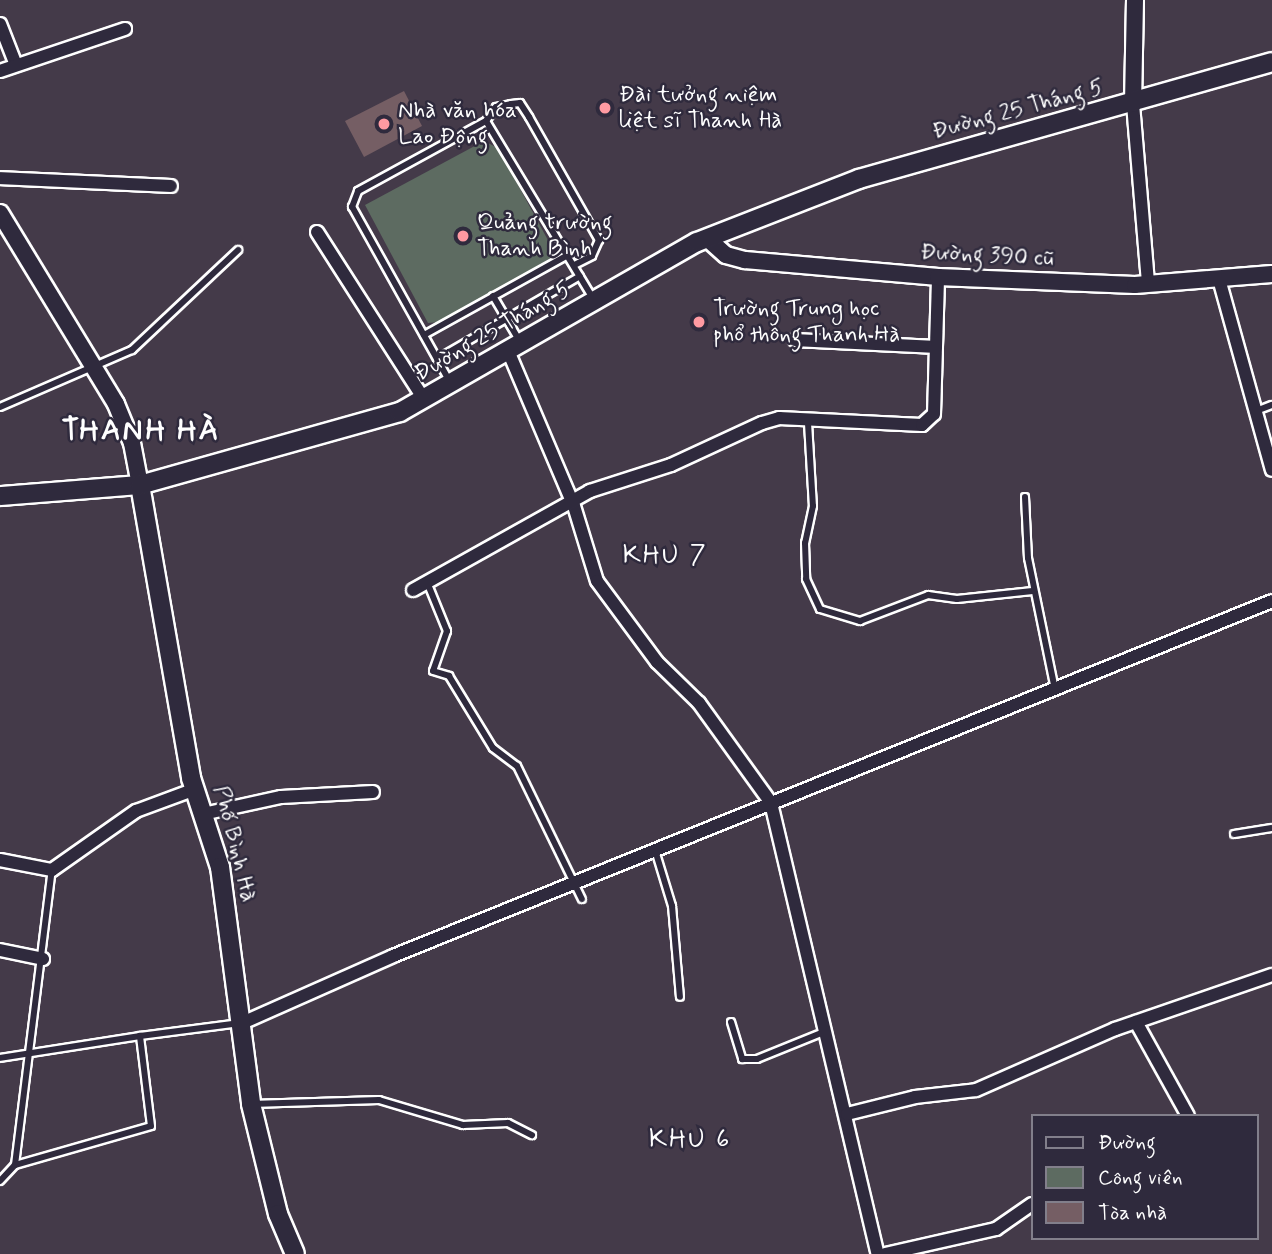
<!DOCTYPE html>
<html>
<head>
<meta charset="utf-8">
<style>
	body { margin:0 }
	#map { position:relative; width:1272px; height:1254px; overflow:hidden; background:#443a49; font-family:Mynerve,sans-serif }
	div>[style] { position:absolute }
	.green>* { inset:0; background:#5d6b61 }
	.building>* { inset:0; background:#755e64 }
	.roads { filter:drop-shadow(2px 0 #fff) drop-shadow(-2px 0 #fff) drop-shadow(0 2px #fff) drop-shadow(0 -2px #fff) }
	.service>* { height:6px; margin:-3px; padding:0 3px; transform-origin:3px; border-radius:3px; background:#2f2a3d }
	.minor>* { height:12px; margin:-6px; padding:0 6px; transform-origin:6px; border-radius:6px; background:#2f2a3d }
	.tertiary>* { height:16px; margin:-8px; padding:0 8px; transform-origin:8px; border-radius:8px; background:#2f2a3d }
	.secondary>* { height:18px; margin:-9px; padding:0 9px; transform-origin:9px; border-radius:9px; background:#2f2a3d }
	.dots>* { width:19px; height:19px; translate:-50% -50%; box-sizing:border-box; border:4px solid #2f2a3d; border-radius:50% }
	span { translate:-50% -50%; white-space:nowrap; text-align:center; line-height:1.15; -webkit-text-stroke:5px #2f2a3d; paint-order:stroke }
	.poi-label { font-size:23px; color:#fff }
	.left { translate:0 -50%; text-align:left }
	.street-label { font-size:23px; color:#fff }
	.quarter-label { font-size:26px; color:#fff; letter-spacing:2px }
	.district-label { font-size:30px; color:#fff; font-weight:700; letter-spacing:2px }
	.legend { position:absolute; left:1031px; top:1114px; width:228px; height:126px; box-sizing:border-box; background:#2f2a3d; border:2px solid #827f8b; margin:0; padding:9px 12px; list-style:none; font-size:21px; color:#fff }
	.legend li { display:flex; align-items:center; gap:14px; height:35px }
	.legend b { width:35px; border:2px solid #827f8b }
</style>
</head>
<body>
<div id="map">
	<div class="green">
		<div style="clip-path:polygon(484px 141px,498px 148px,556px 255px,440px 322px,428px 323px,365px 205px)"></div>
	</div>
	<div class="building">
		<div style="clip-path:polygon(404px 91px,422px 126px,364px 157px,345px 121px)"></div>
	</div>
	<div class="roads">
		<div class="service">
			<div style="left:486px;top:121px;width:17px;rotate:-54deg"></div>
			<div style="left:496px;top:107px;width:15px;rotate:-11deg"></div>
			<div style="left:511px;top:104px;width:9px;rotate:-6deg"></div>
			<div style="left:520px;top:103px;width:17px;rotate:57deg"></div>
			<div style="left:529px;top:117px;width:142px;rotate:60.4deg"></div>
			<div style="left:599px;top:240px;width:17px;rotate:114deg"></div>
			<div style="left:592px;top:256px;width:20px;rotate:153deg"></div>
			<div style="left:493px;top:296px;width:51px;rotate:59.4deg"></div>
			<div style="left:424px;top:335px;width:165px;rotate:-29.1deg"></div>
			<div style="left:437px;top:359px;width:165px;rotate:-30.1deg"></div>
			<div style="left:450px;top:382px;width:201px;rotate:-119.2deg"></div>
			<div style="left:352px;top:207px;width:17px;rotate:-69deg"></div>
			<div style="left:358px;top:191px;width:146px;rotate:-28.7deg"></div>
			<div style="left:486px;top:121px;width:209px;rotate:58.9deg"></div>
			<div style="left:0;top:407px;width:144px;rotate:-23.4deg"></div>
			<div style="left:132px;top:350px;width:146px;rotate:-43.3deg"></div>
			<div style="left:1256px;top:411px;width:17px;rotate:-21deg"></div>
			<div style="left:808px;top:423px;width:83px;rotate:86.6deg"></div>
			<div style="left:813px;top:506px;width:38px;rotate:102deg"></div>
			<div style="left:805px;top:543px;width:36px;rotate:88deg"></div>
			<div style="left:806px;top:579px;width:33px;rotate:65deg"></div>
			<div style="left:820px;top:609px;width:42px;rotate:16.7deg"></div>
			<div style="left:860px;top:621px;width:73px;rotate:-20.9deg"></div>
			<div style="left:928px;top:595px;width:29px;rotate:8deg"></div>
			<div style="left:957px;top:599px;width:76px;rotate:-6deg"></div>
			<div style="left:1025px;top:497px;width:61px;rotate:87.2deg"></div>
			<div style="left:1028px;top:558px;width:130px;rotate:78.4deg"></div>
			<div style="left:427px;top:582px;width:53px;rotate:67.8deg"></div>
			<div style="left:447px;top:631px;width:42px;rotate:109.3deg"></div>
			<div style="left:433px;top:671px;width:17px;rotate:17deg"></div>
			<div style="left:449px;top:676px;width:84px;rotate:58.6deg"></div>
			<div style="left:493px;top:748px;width:30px;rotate:37deg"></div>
			<div style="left:517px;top:766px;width:148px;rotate:64deg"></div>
			<div style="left:1234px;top:834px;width:38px;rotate:-9deg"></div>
			<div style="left:655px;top:850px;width:59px;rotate:73.1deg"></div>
			<div style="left:672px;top:906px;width:91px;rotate:85deg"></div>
			<div style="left:731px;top:1022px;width:39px;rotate:73deg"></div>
			<div style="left:742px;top:1059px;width:15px"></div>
			<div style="left:757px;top:1059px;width:74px;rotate:-22.1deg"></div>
			<div style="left:0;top:1058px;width:142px;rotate:-8.9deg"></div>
			<div style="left:251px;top:1104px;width:128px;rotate:-1.8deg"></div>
			<div style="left:379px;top:1100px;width:88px;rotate:16.6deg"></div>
			<div style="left:463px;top:1125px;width:45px;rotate:-2.5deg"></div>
			<div style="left:508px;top:1123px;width:27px;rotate:27deg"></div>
			<div style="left:15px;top:1165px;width:297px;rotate:-82.9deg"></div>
			<div style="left:0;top:1181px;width:22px;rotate:-47deg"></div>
			<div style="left:15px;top:1165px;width:141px;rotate:-16deg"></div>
			<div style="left:151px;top:1126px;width:91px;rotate:-97deg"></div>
			<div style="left:140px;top:1036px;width:101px;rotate:-7.4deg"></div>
		</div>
		<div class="minor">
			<div style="left:0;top:24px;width:44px;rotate:68.7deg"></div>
			<div style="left:0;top:71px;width:132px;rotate:-18.6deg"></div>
			<div style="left:1133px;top:104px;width:181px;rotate:85.2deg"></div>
			<div style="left:0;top:178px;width:171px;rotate:2.7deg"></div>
			<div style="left:317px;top:232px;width:198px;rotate:57.4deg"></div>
			<div style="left:1219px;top:279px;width:198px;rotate:74.5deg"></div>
			<div style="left:795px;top:340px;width:141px;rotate:2.8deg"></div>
			<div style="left:509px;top:353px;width:166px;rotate:67deg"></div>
			<div style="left:574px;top:506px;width:78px;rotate:73deg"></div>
			<div style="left:597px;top:581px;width:101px;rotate:53.5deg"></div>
			<div style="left:657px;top:662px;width:59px;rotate:44.3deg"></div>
			<div style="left:699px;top:703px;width:123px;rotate:54.2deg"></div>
			<div style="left:771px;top:803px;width:464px;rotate:76.7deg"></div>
			<div style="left:413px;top:590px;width:203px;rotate:-29.2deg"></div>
			<div style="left:590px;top:491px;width:85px;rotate:-17.8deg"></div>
			<div style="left:671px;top:465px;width:100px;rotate:-24.8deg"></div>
			<div style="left:762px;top:423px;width:18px;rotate:-16deg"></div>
			<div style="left:779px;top:418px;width:143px;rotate:2.8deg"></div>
			<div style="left:922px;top:425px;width:16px;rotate:-43deg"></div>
			<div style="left:934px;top:414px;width:137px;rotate:-88.3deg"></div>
			<div style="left:203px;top:814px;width:80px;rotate:-12.3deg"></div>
			<div style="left:281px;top:797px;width:92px;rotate:-3.1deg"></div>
			<div style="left:0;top:860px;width:53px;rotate:10.9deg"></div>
			<div style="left:52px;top:870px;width:103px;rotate:-35.1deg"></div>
			<div style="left:136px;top:811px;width:63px;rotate:-20.4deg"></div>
			<div style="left:0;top:950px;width:44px;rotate:11.8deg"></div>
			<div style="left:1136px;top:1022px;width:107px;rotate:61deg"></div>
			<div style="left:242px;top:1023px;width:165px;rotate:-23.9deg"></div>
			<div style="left:393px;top:956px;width:948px;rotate:-21.99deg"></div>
			<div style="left:847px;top:1114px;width:70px;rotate:-14deg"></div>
			<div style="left:915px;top:1097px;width:61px;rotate:-6.5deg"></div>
			<div style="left:976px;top:1090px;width:152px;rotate:-23.7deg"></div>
			<div style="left:1115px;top:1029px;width:166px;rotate:-19deg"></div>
			<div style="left:885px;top:1254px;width:114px;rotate:-12.7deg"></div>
			<div style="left:996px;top:1229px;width:44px;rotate:-34.8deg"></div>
		</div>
		<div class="tertiary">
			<div style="left:1133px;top:104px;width:104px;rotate:-88.9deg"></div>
			<div style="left:0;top:213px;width:223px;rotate:58.7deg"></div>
			<div style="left:116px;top:404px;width:42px;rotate:67.7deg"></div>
			<div style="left:132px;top:443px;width:43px;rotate:79.2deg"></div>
			<div style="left:708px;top:239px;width:24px;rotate:42deg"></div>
			<div style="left:726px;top:255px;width:20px;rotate:15deg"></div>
			<div style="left:745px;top:260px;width:194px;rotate:5deg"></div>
			<div style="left:938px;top:277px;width:197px;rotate:2.3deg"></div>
			<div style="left:1135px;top:285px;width:137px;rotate:-4.6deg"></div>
		</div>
		<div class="secondary">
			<div style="left:140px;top:485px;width:297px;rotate:80.1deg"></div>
			<div style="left:191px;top:778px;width:94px;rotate:72deg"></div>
			<div style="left:220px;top:867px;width:239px;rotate:82.5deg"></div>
			<div style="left:251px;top:1104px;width:113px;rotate:76.2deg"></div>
			<div style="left:278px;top:1214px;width:43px;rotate:67deg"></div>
			<div style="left:0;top:496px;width:140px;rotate:-4.5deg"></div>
			<div style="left:140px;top:485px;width:270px;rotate:-15.7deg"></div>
			<div style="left:400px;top:412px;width:342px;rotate:-29.8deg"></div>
			<div style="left:697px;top:242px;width:174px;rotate:-21.3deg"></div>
			<div style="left:859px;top:179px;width:429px;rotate:-15.8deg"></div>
		</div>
	</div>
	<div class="dots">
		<div style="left:605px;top:108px;background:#ff9aa2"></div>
		<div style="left:384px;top:124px;background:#ff9aa2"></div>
		<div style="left:463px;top:236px;background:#ff9aa2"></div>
		<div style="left:699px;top:322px;background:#ff9aa2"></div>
	</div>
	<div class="poi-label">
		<span class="left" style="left:619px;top:108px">Đài tưởng niệm<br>liệt sĩ Thanh Hà</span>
		<span class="left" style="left:398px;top:124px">Nhà văn hóa<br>Lao Động</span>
		<span class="left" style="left:477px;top:236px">Quảng trường<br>Thanh Bình</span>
		<span class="left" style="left:713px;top:322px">Trường Trung học<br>phổ thông Thanh Hà</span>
	</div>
	<div class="street-label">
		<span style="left:1018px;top:110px;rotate:-15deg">Đường 25 Tháng 5</span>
		<span style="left:987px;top:256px;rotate:3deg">Đường 390 cũ</span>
		<span style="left:493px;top:332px;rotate:-30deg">Đường 25 Tháng 5</span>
		<span style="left:234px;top:844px;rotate:76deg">Phố Bình Hà</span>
	</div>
	<div class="quarter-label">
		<span style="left:665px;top:557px">KHU 7</span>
		<span style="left:690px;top:1141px">KHU 6</span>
	</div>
	<div class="district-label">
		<span style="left:141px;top:431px">THANH HÀ</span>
	</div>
	<ul class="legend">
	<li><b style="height:9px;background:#2f2a3d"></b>Đường</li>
	<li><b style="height:19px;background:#5d6b61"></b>Công viên</li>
	<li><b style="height:19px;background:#755e64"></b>Tòa nhà</li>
	</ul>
</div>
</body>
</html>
